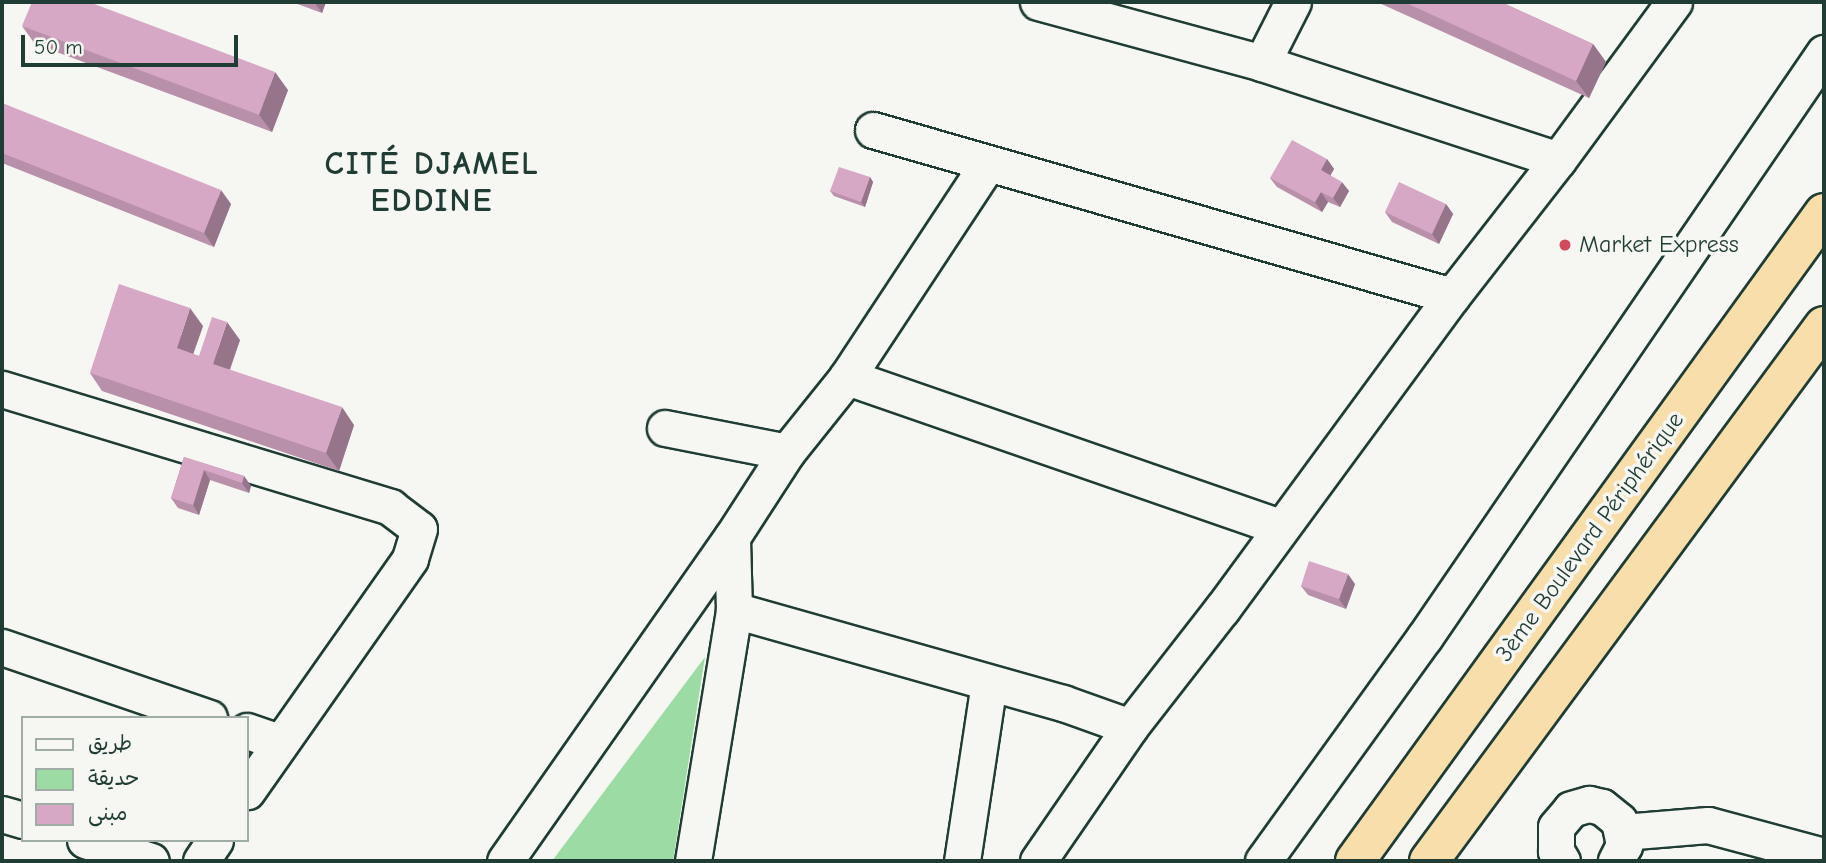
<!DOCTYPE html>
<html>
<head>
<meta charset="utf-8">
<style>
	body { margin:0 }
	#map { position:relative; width:1826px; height:863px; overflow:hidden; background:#f6f6f2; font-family:"Comic Neue","Playpen Sans Arabic",sans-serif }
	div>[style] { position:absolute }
	.green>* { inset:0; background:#9cdba3 }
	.roads { filter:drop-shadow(2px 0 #1f3d34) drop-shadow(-2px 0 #1f3d34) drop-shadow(0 2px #1f3d34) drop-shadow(0 -2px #1f3d34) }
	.minor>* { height:35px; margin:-17.5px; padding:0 17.5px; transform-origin:17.5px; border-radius:17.5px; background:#f6f6f2 }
	.highway>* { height:38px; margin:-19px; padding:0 19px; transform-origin:19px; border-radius:19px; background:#f8deab }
	.wall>* { inset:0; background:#b990aa }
	.shaded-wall>* { inset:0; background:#96758b }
	.building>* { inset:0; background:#d7a7c6 }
	.dots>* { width:19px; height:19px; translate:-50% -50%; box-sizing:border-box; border:4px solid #f6f6f2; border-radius:50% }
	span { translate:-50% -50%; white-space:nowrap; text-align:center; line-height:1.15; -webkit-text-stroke:7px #f6f6f2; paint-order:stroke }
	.poi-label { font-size:24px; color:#1f3d34 }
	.left { translate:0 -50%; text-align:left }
	.street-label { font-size:24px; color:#1f3d34 }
	.district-label { font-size:32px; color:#1f3d34; font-weight:700; letter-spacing:2px }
	.frame { position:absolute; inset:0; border:4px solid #1f3d34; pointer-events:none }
	.legend { position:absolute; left:21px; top:716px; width:228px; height:126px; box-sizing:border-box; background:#f6f6f2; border:2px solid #a0aca6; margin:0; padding:9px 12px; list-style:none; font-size:21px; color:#1f3d34 }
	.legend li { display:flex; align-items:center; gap:14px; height:35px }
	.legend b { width:35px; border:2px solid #a0aca6 }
	.scale { position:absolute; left:21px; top:35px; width:217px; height:32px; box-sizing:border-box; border:4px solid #1f3d34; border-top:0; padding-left:9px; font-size:21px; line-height:24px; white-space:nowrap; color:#1f3d34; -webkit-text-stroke:5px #f6f6f2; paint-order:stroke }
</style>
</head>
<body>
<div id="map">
	<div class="green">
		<div style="clip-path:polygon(705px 657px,673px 861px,552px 861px)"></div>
	</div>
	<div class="roads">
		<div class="minor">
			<div style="left:1038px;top:2px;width:232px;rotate:15.2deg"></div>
			<div style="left:1262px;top:63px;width:311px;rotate:18.1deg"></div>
			<div style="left:1262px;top:63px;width:68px;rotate:-63.1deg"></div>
			<div style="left:873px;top:130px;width:602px;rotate:16deg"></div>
			<div style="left:847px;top:377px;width:459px;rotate:19.1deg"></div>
			<div style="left:2px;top:389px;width:406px;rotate:16.9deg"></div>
			<div style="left:390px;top:507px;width:36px;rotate:37deg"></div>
			<div style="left:419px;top:529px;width:31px;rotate:107deg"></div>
			<div style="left:410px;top:559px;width:284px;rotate:125.1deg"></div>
			<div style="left:665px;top:428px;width:124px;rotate:11.1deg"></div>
			<div style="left:734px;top:610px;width:342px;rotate:15.8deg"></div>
			<div style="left:1063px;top:703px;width:71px;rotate:19.7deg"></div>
			<div style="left:2px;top:647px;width:219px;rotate:18.9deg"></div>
			<div style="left:247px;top:731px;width:34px;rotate:19deg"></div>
			<div style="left:2px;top:814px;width:22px;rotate:16deg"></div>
			<div style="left:1623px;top:832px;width:85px;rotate:-4.7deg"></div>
			<div style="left:1708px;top:825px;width:120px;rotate:15deg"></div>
			<div style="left:85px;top:840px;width:69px;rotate:17.7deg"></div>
			<div style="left:201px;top:861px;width:25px;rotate:-56deg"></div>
			<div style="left:505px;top:861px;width:396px;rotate:-55deg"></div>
			<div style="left:732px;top:537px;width:101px;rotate:-57.1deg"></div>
			<div style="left:787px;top:452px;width:96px;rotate:-51.3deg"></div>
			<div style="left:847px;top:377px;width:254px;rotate:-56.6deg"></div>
			<div style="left:693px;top:861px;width:254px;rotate:-80.7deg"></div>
			<div style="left:734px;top:610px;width:73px;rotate:-91.6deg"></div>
			<div style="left:962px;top:861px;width:180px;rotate:-81.4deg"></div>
			<div style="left:1038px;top:861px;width:163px;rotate:-55.5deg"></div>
			<div style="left:1130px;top:727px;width:150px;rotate:-52.1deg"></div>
			<div style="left:1222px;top:609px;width:388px;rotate:-53.7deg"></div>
			<div style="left:1452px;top:296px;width:172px;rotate:-52.1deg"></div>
			<div style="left:1558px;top:160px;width:196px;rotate:-53.7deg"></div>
			<div style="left:1263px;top:861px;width:275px;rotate:-54.2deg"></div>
			<div style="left:1424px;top:638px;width:709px;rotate:-55.64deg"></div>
			<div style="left:1562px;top:861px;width:12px;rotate:-121deg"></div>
			<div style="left:1556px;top:851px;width:24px;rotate:-90deg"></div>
			<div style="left:1556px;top:827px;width:23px;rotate:-50deg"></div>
			<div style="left:1571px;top:809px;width:19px;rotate:-16deg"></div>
			<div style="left:1589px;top:804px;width:13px;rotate:13deg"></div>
			<div style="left:1602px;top:807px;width:22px;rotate:39deg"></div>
			<div style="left:1619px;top:821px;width:25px;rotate:78deg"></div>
			<div style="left:1624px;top:845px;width:18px;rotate:117deg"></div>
		</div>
		<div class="highway">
			<div style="left:1355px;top:861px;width:800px;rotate:-54.1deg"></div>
			<div style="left:1429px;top:861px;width:665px;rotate:-53.56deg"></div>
		</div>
	</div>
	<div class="wall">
		<div style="clip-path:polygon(292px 2px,326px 2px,322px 13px)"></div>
		<div style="clip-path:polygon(1377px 2px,1501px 2px,1593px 44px,1606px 62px,1589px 98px)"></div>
		<div style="clip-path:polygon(22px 26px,288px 90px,272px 132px,35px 44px)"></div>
		<div style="clip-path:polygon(2px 103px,231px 204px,214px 247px,2px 163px)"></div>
		<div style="clip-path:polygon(1327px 159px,1334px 169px,1330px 175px,1349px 191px,1340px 207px,1328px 202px,1322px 212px,1277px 187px,1270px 178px)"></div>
		<div style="clip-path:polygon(870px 177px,873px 182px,865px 207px,834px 196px,830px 191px)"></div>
		<div style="clip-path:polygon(1446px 204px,1453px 214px,1439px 244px,1392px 222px,1385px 212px)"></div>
		<div style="clip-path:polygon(203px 326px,193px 354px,199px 356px,240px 340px,230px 370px,354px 425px,339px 471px,102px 391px,90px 373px)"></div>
		<div style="clip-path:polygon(184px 457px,244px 476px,251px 486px,249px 493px,210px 480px,199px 515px,178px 508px,171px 498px)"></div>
		<div style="clip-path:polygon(1355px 584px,1346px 609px,1308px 595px,1301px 586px)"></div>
	</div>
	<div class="shaded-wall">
		<div style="clip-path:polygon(314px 2px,326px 2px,322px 13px)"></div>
		<div style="clip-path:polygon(1593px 44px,1606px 62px,1589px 98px,1576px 81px)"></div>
		<div style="clip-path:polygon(275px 72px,288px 90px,272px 132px,259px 115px)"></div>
		<div style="clip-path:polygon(1327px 159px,1334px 169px,1328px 180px,1321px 170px)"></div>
		<div style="clip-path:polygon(870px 177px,873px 182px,865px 207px,861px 202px)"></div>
		<div style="clip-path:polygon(1342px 182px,1349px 191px,1340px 207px,1333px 198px)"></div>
		<div style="clip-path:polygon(221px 190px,231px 204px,214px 247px,204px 233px)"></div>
		<div style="clip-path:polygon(1321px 192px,1328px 202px,1322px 212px,1315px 202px)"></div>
		<div style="clip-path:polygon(1446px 204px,1453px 214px,1439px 244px,1432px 234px)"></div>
		<div style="clip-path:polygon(190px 308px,203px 326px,189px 366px,177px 348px)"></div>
		<div style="clip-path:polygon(227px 322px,240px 340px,225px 382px,213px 364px)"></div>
		<div style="clip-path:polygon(342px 407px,354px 425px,339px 471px,326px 453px)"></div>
		<div style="clip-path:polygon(204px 470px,210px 480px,199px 515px,193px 505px)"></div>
		<div style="clip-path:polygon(244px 476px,251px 486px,249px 493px,242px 483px)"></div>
		<div style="clip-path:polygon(1348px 574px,1355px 584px,1346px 609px,1339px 599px)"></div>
	</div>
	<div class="building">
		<div style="clip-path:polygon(32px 2px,89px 2px,275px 72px,259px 115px,22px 26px)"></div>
		<div style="clip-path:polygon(1404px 2px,1501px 2px,1593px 44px,1576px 81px)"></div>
		<div style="clip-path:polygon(2px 103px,221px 190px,204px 233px,2px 153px)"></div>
		<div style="clip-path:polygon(1292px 140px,1327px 159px,1321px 170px,1342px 182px,1333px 198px,1321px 192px,1315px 202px,1270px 178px)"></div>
		<div style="clip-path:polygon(839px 167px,870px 177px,861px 202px,830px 191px)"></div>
		<div style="clip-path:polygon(1399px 182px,1446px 204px,1432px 234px,1385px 212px)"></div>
		<div style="clip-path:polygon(119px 284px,190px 308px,177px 348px,199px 356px,212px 317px,227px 322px,213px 364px,342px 407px,326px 453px,90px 373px)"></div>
		<div style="clip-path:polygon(184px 457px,244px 476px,242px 483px,204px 470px,193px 505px,171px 498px)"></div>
		<div style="clip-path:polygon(1309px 561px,1348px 574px,1339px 599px,1301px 586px)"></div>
	</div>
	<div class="dots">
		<div style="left:1565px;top:245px;background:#d1495b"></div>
	</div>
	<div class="poi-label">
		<span class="left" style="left:1579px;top:245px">Market Express</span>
	</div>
	<div class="street-label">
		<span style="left:1590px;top:537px;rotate:-54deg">3ème Boulevard Périphérique</span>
	</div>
	<div class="district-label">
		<span style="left:432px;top:183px">CITÉ DJAMEL<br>EDDINE</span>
	</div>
	<div class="frame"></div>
	<ul class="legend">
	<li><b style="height:9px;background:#f6f6f2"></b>طريق</li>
	<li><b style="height:19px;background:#9cdba3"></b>حديقة</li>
	<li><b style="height:19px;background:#d7a7c6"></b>مبنى</li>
	</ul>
	<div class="scale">50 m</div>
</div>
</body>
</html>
